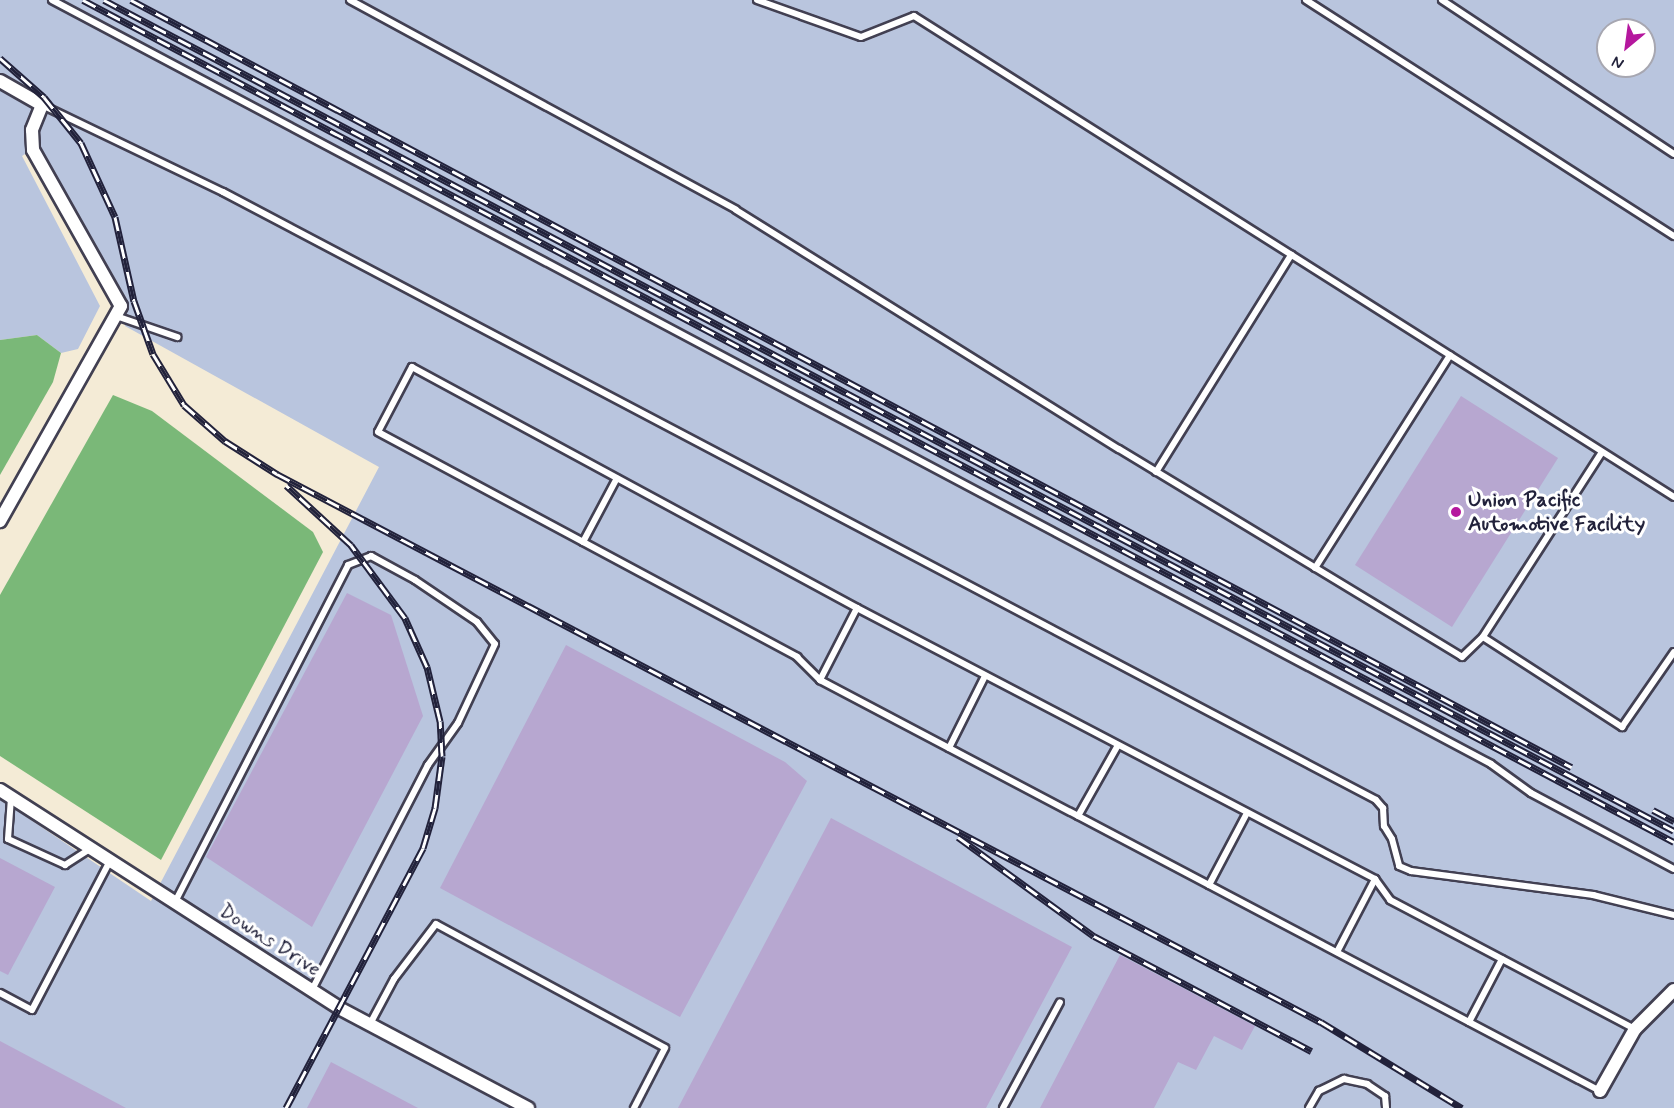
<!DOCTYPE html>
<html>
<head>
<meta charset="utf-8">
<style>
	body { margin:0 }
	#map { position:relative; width:1674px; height:1108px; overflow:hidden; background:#f4ebd6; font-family:Mynerve,sans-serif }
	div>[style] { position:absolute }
	.industrial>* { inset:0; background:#b9c5de }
	.forest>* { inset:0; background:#7ab878 }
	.building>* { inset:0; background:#b7a7d0 }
	.roads { filter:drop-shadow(2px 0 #424052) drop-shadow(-2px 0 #424052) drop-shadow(0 2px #424052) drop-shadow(0 -2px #424052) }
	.service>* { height:6px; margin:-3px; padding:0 3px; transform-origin:3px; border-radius:3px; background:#fff }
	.minor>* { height:12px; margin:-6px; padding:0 6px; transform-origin:6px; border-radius:6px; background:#fff }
	.rail>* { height:7px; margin-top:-3.5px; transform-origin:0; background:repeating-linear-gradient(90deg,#fff 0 14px,#22223b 0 28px); box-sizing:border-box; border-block:2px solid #22223b }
	.dots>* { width:16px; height:16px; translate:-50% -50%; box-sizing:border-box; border:3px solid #fff; border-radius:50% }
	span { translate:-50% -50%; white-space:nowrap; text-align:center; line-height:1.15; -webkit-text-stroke:6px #fff; paint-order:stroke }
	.poi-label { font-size:21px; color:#22223b; font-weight:700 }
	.left { translate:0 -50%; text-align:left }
	.street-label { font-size:21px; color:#22223b }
	.north { position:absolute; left:1596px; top:18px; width:60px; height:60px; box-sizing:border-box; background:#fff; border:2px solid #a7a7b1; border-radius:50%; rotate:209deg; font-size:16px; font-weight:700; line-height:24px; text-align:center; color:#22223b }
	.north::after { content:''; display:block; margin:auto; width:21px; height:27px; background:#b5179e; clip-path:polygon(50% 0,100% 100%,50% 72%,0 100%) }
</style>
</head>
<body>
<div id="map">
	<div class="industrial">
		<div style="clip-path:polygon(evenodd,0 0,1674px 0,1674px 1108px,0 1108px,0 799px,151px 901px,379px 467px,125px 326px,126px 298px,39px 145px,22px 156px,100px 306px,78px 349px,61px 353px,37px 335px,0 340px,0 0,1608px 30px,1644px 30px,1644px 66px,1608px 66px,1608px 30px)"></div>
	</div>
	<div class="forest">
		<div style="clip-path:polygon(37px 335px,61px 353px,53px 382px,0 475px,0 340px)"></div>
		<div style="clip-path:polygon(113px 395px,152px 411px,313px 532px,323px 552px,161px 860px,0 756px,0 595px)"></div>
	</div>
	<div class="building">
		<div style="clip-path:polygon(1461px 396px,1558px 458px,1452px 627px,1355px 565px)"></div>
		<div style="clip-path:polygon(347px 593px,391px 615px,423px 716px,312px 927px,206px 857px)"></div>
		<div style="clip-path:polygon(566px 645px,785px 762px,807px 781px,680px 1017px,440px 888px)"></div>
		<div style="clip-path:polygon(831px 818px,1072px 947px,986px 1108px,678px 1108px)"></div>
		<div style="clip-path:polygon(0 858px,55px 887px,8px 975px,0 971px)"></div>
		<div style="clip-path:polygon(1120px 955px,1255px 1026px,1242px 1050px,1214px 1036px,1196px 1070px,1178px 1062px,1154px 1108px,1040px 1108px)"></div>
		<div style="clip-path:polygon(0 1041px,126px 1108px,0 1108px)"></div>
		<div style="clip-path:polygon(331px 1062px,418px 1108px,307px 1108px)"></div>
	</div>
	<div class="roads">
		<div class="service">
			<div style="left:52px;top:0;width:1629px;rotate:27.96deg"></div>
			<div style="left:1491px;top:764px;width:49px;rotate:35.9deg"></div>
			<div style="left:1531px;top:793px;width:162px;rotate:28deg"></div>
			<div style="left:350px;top:0;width:439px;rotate:28.5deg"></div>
			<div style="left:736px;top:210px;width:451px;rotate:32deg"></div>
			<div style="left:1119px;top:449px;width:401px;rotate:31.2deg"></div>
			<div style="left:1462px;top:657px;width:29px;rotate:-44deg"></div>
			<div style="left:757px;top:0;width:110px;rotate:19.6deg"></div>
			<div style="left:861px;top:37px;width:57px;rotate:-21.6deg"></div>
			<div style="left:914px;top:16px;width:899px;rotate:32.33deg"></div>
			<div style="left:1306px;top:0;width:437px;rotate:32.7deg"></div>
			<div style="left:1442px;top:0;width:278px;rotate:33.6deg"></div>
			<div style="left:42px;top:105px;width:201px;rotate:25.7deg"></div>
			<div style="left:223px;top:192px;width:1303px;rotate:27.8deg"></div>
			<div style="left:1376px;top:800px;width:11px;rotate:49deg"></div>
			<div style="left:1383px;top:808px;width:18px;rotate:87deg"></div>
			<div style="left:1384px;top:826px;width:15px;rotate:58deg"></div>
			<div style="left:1392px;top:839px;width:28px;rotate:75deg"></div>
			<div style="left:1399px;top:866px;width:13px;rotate:23deg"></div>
			<div style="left:1411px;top:871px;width:184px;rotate:7.5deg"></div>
			<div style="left:1593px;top:895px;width:83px;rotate:13.9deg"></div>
			<div style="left:116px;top:316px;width:65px;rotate:19deg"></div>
			<div style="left:1602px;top:452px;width:220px;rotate:122.8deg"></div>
			<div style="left:1483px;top:637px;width:166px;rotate:32.9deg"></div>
			<div style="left:1622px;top:727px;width:91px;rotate:-55.3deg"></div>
			<div style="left:1156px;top:472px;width:256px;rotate:-58.1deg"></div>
			<div style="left:583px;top:542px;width:72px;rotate:-62deg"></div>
			<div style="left:1315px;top:568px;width:252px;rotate:-57.6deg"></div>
			<div style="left:857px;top:608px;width:585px;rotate:27.62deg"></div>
			<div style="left:1375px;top:879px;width:26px;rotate:54deg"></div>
			<div style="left:1390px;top:900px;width:277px;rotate:27.8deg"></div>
			<div style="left:820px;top:680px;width:81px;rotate:-62.8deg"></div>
			<div style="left:857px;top:608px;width:506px;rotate:-151.56deg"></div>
			<div style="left:412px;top:367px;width:73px;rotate:117.6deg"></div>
			<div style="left:378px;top:432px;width:476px;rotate:28.2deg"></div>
			<div style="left:797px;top:657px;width:33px;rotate:45deg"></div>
			<div style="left:820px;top:680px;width:882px;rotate:27.79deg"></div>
			<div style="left:949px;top:748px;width:80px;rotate:-63.4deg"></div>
			<div style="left:11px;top:798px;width:41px;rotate:94.2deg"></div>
			<div style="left:8px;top:839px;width:63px;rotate:24.5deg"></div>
			<div style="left:65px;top:865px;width:30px;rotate:-33deg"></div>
			<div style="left:1078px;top:816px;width:81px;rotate:-60.6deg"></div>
			<div style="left:1209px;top:885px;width:81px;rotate:-62.2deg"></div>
			<div style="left:175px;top:902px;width:379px;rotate:-62.8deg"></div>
			<div style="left:348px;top:565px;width:25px;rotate:-21deg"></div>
			<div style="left:371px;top:556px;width:50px;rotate:28.6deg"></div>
			<div style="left:415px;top:580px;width:75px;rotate:34.1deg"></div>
			<div style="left:477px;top:622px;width:28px;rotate:51deg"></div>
			<div style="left:495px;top:644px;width:87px;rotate:115.1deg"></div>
			<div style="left:458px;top:723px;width:52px;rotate:125.5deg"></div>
			<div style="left:428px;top:765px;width:253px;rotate:117.3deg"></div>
			<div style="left:1337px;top:952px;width:82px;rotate:-62.5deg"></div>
			<div style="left:0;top:993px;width:36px;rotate:28deg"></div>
			<div style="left:32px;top:1010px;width:168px;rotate:-62.4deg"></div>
			<div style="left:1469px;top:1022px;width:71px;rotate:-62.4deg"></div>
			<div style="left:370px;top:1024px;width:51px;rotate:-61.9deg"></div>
			<div style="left:394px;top:979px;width:69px;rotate:-52.6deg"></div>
			<div style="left:436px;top:924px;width:260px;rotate:28.4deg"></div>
			<div style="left:665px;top:1048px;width:68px;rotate:117.3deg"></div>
			<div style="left:1003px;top:1108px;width:120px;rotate:-61.7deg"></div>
			<div style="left:1309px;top:1108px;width:20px;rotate:-60deg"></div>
			<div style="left:1319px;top:1091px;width:28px;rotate:-26deg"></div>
			<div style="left:1344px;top:1079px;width:24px;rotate:12deg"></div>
			<div style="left:1367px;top:1084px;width:22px;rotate:34deg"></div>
			<div style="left:1385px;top:1096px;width:12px;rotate:85deg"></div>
		</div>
		<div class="minor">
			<div style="left:0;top:81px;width:48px;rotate:29.7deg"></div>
			<div style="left:42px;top:105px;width:27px;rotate:112deg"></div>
			<div style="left:32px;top:130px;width:20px;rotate:87deg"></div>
			<div style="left:33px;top:150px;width:179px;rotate:60.6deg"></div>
			<div style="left:121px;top:306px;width:247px;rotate:119.4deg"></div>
			<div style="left:0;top:790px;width:403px;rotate:32.7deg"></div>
			<div style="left:339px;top:1008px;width:214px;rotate:27.9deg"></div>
			<div style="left:1600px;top:1091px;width:71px;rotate:-60.6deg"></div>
			<div style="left:1635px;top:1029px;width:55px;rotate:-45deg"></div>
		</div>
	</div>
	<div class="rail">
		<div style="left:83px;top:0;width:1800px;rotate:27.89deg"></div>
		<div style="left:104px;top:0;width:1776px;rotate:27.89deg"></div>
		<div style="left:131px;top:0;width:1632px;rotate:28.04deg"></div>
		<div style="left:0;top:58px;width:59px;rotate:41.6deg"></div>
		<div style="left:44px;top:97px;width:59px;rotate:51.2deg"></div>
		<div style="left:81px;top:143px;width:81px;rotate:65.3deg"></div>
		<div style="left:115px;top:217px;width:86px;rotate:77.3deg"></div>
		<div style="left:134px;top:301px;width:56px;rotate:70.3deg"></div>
		<div style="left:153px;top:354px;width:60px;rotate:58.7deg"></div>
		<div style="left:184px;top:405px;width:55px;rotate:41.3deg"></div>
		<div style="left:225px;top:441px;width:62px;rotate:32.4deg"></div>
		<div style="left:277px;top:474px;width:1179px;rotate:27.7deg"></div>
		<div style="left:1321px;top:1022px;width:165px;rotate:31.4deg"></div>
		<div style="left:1653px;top:810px;width:24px;rotate:28deg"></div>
		<div style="left:958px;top:837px;width:168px;rotate:36.1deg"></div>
		<div style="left:1094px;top:936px;width:246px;rotate:27.9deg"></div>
		<div style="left:286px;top:1108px;width:294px;rotate:-62.2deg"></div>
		<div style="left:423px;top:848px;width:42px;rotate:-73.3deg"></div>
		<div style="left:435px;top:808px;width:52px;rotate:-82.3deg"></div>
		<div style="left:442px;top:756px;width:35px;rotate:-93deg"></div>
		<div style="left:440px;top:721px;width:56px;rotate:-103.5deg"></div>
		<div style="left:427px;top:667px;width:54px;rotate:-114.2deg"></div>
		<div style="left:405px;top:618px;width:91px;rotate:-126.5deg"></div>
		<div style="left:351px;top:545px;width:88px;rotate:-137.3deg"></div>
	</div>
	<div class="dots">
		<div style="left:1456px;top:512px;background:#b5179e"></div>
	</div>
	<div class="poi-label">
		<span class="left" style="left:1468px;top:512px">Union Pacific<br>Automotive Facility</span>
	</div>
	<div class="street-label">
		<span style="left:270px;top:940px;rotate:33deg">Downs Drive</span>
	</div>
	<div class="north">N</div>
</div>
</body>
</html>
